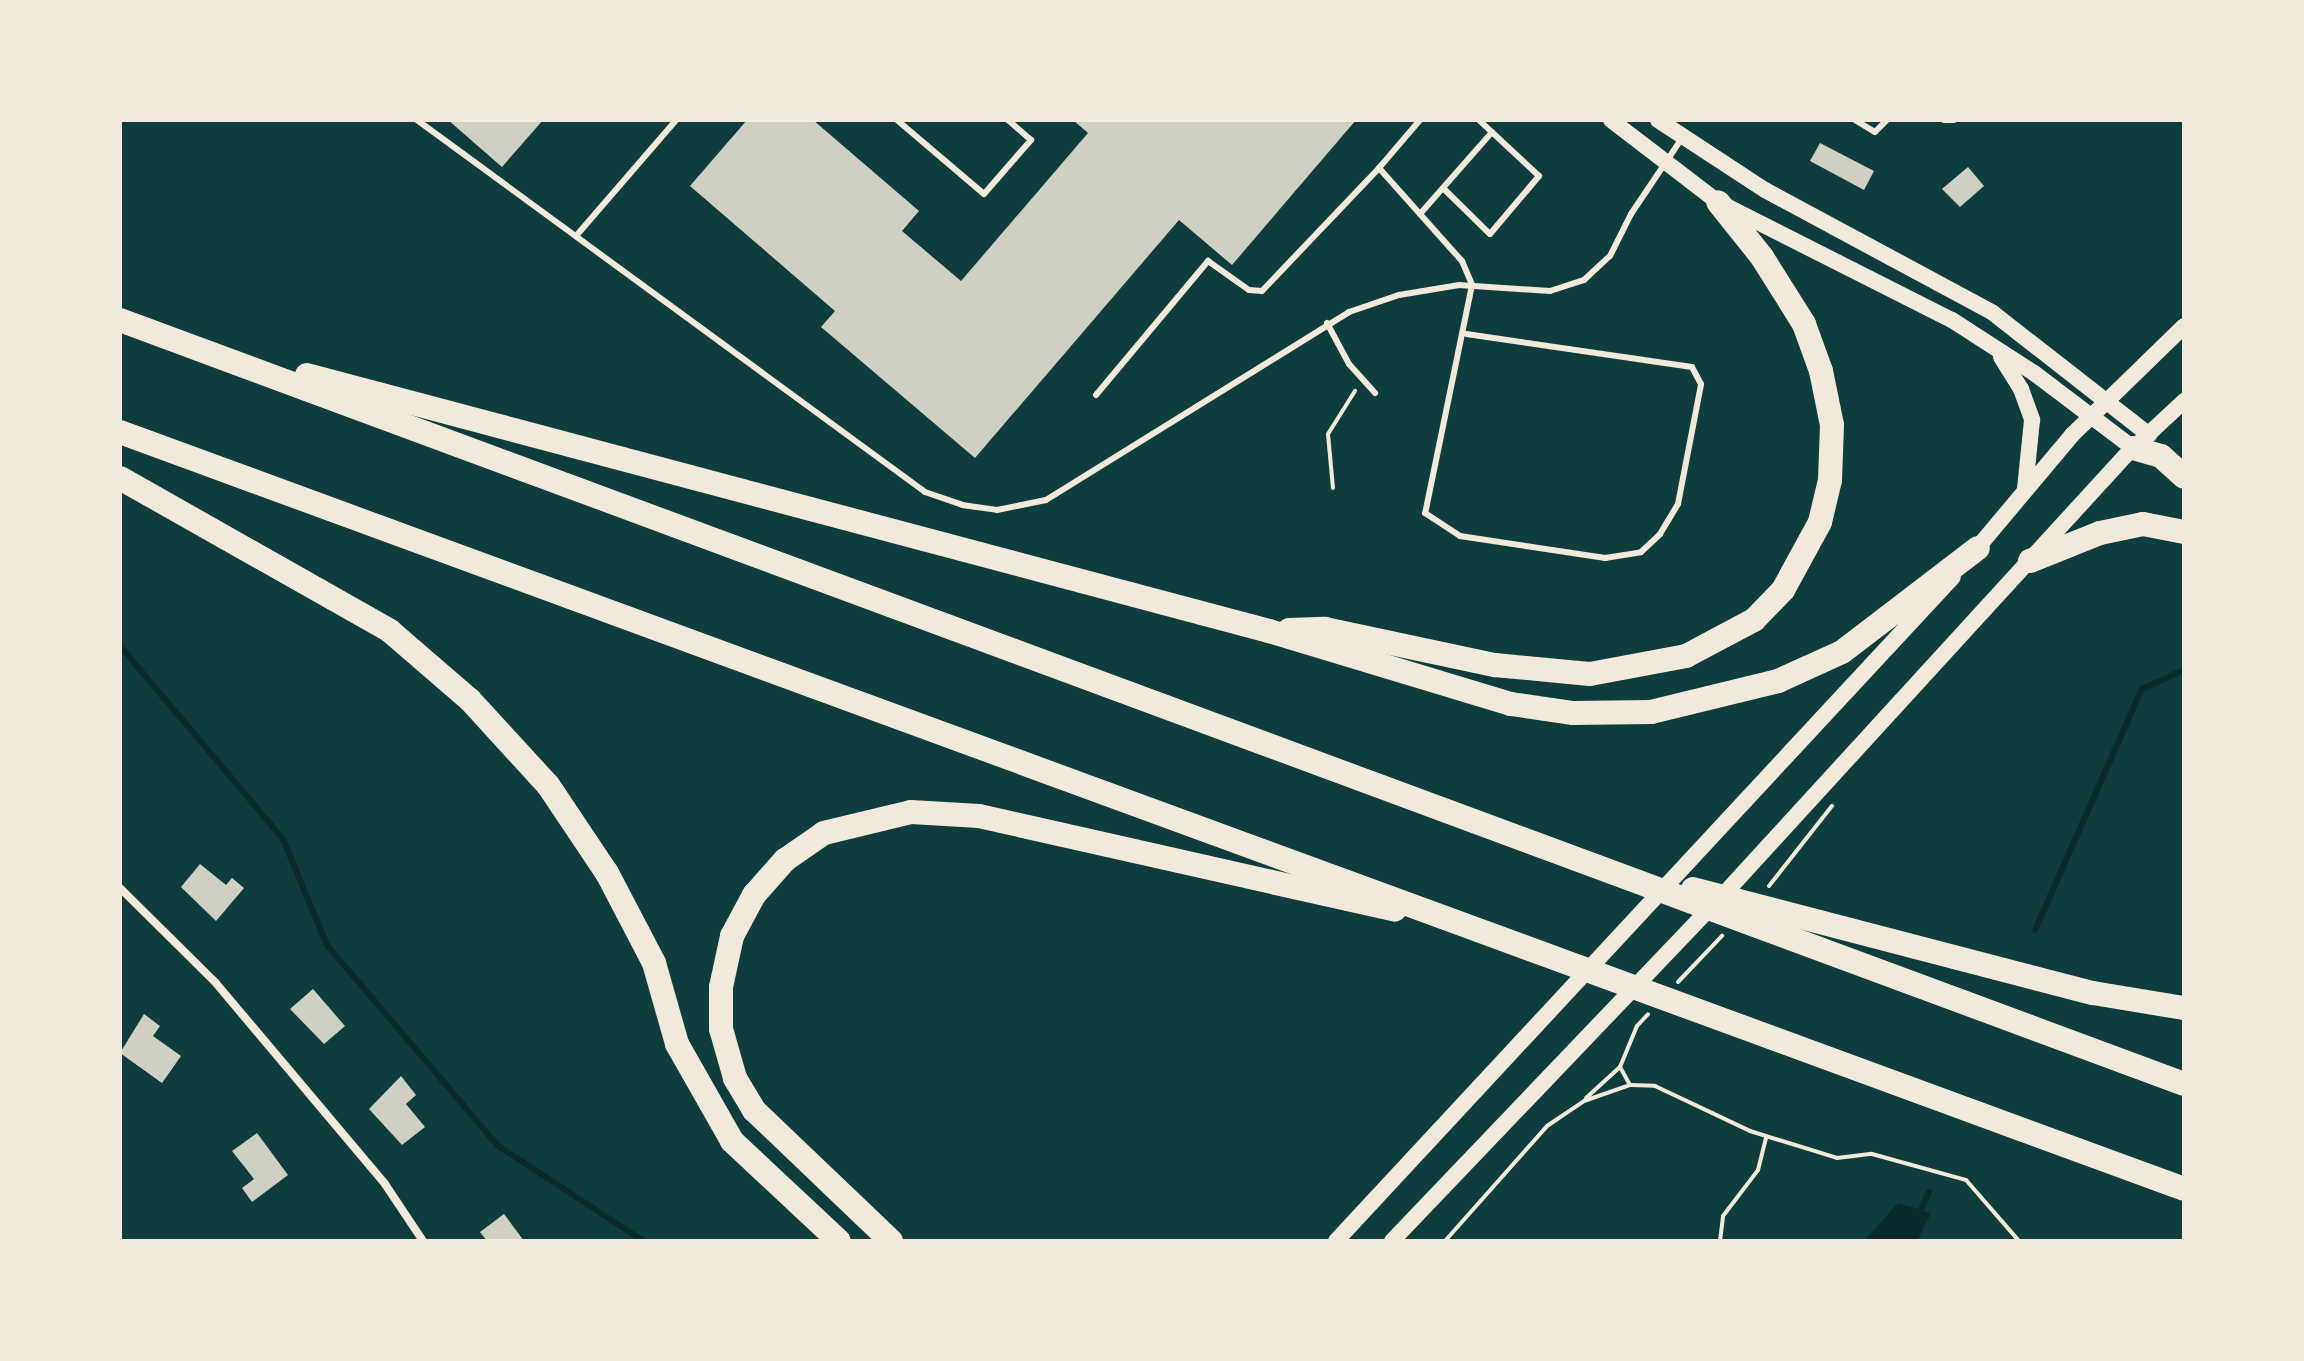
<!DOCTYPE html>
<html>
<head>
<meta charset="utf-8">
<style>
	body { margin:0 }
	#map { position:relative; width:2304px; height:1361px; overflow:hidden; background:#0f3d3e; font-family:"Alegreya Sans",sans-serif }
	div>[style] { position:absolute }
	.water>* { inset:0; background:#0a2a2b }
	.stream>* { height:6px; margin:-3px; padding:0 3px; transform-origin:3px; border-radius:3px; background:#0a2a2b }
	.building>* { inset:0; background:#cfcfc3 }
	.path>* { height:4px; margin:-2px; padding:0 2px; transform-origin:2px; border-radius:2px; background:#f1e9da }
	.service>* { height:6px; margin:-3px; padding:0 3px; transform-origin:3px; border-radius:3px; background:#f1e9da }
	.minor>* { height:8px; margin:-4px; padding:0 4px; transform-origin:4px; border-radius:4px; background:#f1e9da }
	.secondary>* { height:16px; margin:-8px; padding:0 8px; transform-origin:8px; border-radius:8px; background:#f1e9da }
	.motorway>* { height:24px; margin:-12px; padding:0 12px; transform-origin:12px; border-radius:12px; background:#f1e9da }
	span { translate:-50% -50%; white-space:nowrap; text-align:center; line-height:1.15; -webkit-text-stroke:6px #f1e9da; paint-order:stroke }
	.frame { position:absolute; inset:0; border:122px solid #f1e9da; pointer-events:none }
</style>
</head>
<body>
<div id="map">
	<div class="water">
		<div style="clip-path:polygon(1898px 1203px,1931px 1213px,1917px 1241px,1864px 1241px)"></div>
	</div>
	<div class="stream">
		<div style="left:120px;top:646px;width:253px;rotate:49.8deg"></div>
		<div style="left:283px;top:839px;width:115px;rotate:67.5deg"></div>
		<div style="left:327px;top:945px;width:262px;rotate:49.6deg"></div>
		<div style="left:497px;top:1145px;width:175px;rotate:33.3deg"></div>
		<div style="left:2035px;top:930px;width:264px;rotate:-66.1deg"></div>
		<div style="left:2142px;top:689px;width:46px;rotate:-24.3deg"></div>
		<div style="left:1919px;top:1214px;width:24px;rotate:-66deg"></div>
	</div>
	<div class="building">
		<div style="clip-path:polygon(448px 120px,543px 120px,502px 167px)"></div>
		<div style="clip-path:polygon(747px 120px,813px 120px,919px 211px,902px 231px,961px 281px,1088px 133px,1073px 120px,1356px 120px,1232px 265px,1179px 220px,975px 458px,821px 327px,835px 311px,690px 186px)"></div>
		<div style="clip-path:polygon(1820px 143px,1874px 171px,1864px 190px,1810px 161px)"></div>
		<div style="clip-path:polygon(1968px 167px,1984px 186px,1960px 207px,1942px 189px)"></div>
		<div style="clip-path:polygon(200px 864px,226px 885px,232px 878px,244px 888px,216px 921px,181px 887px)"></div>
		<div style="clip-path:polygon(313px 989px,345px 1026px,324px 1044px,290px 1009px)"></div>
		<div style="clip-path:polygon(144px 1014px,160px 1026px,153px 1036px,181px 1056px,162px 1083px,120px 1053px)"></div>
		<div style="clip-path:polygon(401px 1076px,416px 1095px,406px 1104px,425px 1127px,402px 1145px,369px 1109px)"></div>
		<div style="clip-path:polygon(257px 1133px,288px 1175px,252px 1202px,242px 1188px,254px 1179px,232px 1151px)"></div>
		<div style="clip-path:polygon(504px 1214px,524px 1241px,487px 1241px,480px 1232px)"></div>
	</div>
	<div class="path">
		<div style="left:1333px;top:488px;width:54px;rotate:-95.3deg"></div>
		<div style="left:1328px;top:434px;width:51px;rotate:-57.9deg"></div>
		<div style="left:1769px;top:886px;width:102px;rotate:-51.8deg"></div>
		<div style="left:1678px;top:982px;width:64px;rotate:-46.3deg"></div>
		<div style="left:1630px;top:1085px;width:21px;rotate:-119deg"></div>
		<div style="left:1620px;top:1067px;width:44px;rotate:-67.5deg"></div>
		<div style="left:1637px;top:1026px;width:16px;rotate:-47deg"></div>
		<div style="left:1586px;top:1098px;width:46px;rotate:-42.4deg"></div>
		<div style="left:1445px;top:1241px;width:154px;rotate:-48.4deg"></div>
		<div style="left:1547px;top:1126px;width:45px;rotate:-34deg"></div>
		<div style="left:1584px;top:1101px;width:49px;rotate:-19.2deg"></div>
		<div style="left:1630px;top:1085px;width:25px;rotate:2deg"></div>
		<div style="left:1655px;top:1086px;width:105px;rotate:25.3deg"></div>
		<div style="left:1750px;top:1131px;width:91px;rotate:17.2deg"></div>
		<div style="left:1837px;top:1158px;width:35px;rotate:-7deg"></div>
		<div style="left:1872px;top:1154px;width:98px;rotate:15.5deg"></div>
		<div style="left:1966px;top:1180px;width:81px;rotate:49deg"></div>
		<div style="left:1720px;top:1241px;width:25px;rotate:-83deg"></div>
		<div style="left:1723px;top:1216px;width:58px;rotate:-52.7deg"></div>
		<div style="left:1758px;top:1170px;width:34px;rotate:-76deg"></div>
	</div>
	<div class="service">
		<div style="left:417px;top:120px;width:630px;rotate:36.21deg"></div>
		<div style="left:925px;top:492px;width:39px;rotate:19deg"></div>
		<div style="left:962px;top:505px;width:35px;rotate:8deg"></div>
		<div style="left:997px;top:510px;width:50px;rotate:-11.5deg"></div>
		<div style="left:1046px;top:500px;width:357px;rotate:-31.8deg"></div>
		<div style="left:1349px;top:312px;width:53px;rotate:-18.8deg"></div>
		<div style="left:1399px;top:295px;width:61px;rotate:-9.5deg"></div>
		<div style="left:1459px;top:285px;width:91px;rotate:3.8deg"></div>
		<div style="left:1550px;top:291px;width:36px;rotate:-18deg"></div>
		<div style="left:1584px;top:280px;width:35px;rotate:-43deg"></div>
		<div style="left:1610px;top:256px;width:47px;rotate:-63.4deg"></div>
		<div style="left:1631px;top:214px;width:92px;rotate:-56.1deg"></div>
		<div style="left:897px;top:120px;width:114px;rotate:40.4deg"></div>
		<div style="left:984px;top:194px;width:72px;rotate:-49deg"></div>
		<div style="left:1031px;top:140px;width:30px;rotate:-139deg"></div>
		<div style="left:1420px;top:120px;width:63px;rotate:130.5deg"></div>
		<div style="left:1379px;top:168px;width:125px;rotate:48.3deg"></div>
		<div style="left:1462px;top:261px;width:26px;rotate:67deg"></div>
		<div style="left:1472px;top:285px;width:233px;rotate:101.6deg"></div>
		<div style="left:1425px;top:513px;width:42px;rotate:33.3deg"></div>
		<div style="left:1460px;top:536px;width:147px;rotate:8.6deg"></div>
		<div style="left:1605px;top:558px;width:36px;rotate:-9deg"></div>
		<div style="left:1641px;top:552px;width:26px;rotate:-43deg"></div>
		<div style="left:1660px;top:534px;width:35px;rotate:-59deg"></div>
		<div style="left:1678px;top:504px;width:122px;rotate:-79.1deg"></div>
		<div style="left:1701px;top:384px;width:19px;rotate:-118deg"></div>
		<div style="left:1692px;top:367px;width:228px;rotate:-171.7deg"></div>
		<div style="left:1855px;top:120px;width:23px;rotate:31deg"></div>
		<div style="left:1875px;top:132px;width:17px;rotate:-45deg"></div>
		<div style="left:1944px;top:120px;width:10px"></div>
		<div style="left:1444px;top:189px;width:64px;rotate:44.4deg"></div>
		<div style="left:1490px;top:234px;width:76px;rotate:-49.8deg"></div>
		<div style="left:1539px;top:176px;width:82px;rotate:-137deg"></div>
		<div style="left:1420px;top:214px;width:109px;rotate:-48.7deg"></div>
		<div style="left:576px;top:236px;width:153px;rotate:-49.2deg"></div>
		<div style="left:1327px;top:323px;width:47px;rotate:61.8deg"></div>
		<div style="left:1349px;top:364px;width:39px;rotate:48deg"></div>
		<div style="left:1096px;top:395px;width:175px;rotate:-50.1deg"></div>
		<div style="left:1208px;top:261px;width:50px;rotate:35.3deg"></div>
		<div style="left:1249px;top:290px;width:13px;rotate:4deg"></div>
		<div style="left:1262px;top:291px;width:170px;rotate:-46.4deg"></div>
	</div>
	<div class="minor">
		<div style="left:120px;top:888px;width:134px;rotate:44.7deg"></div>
		<div style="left:215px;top:982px;width:264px;rotate:49.9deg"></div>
		<div style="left:385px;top:1184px;width:69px;rotate:56.3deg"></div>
	</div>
	<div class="secondary">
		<div style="left:1611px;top:120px;width:135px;rotate:37.5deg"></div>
		<div style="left:1718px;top:202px;width:262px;rotate:26.8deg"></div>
		<div style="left:1952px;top:320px;width:98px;rotate:32.9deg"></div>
		<div style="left:2034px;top:373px;width:124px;rotate:37.1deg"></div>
		<div style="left:1658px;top:120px;width:128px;rotate:33.2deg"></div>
		<div style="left:1765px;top:190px;width:259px;rotate:28.3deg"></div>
		<div style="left:1993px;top:313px;width:198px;rotate:38deg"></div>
		<div style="left:2001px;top:357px;width:38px;rotate:58deg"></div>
		<div style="left:2021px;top:389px;width:33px;rotate:70deg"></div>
		<div style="left:2032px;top:420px;width:69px;rotate:95.8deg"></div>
		<div style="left:1973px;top:553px;width:154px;rotate:-50deg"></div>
		<div style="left:2072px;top:435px;width:156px;rotate:-44.2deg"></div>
		<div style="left:1336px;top:1241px;width:906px;rotate:-47.1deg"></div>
		<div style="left:1392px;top:1241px;width:482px;rotate:-46.3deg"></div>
		<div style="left:1725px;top:893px;width:592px;rotate:-47.53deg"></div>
		<div style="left:2125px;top:456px;width:81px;rotate:-43deg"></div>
	</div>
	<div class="motorway">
		<div style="left:120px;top:320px;width:2201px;rotate:20.31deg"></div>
		<div style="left:307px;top:375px;width:995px;rotate:14.9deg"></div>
		<div style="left:1269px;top:631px;width:253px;rotate:16.8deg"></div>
		<div style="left:1511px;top:704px;width:63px;rotate:8.3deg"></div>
		<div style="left:1573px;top:713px;width:78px;rotate:-0.7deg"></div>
		<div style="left:1651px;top:712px;width:131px;rotate:-13.7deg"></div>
		<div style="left:1778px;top:681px;width:70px;rotate:-24.4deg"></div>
		<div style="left:1842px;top:652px;width:171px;rotate:-37.4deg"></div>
		<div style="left:120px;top:432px;width:2198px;rotate:20.14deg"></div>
		<div style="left:2133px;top:448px;width:29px;rotate:16deg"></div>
		<div style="left:2161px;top:456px;width:31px;rotate:42deg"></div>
		<div style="left:120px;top:478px;width:310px;rotate:29.5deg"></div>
		<div style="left:390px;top:631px;width:106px;rotate:40.8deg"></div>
		<div style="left:470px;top:700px;width:115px;rotate:47.5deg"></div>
		<div style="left:548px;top:785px;width:106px;rotate:56.2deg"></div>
		<div style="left:607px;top:873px;width:102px;rotate:62.4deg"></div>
		<div style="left:654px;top:963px;width:84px;rotate:74.1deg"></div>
		<div style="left:677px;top:1044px;width:112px;rotate:60.4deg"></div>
		<div style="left:732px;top:1141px;width:146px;rotate:43.1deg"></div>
		<div style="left:2030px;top:561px;width:75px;rotate:-21.8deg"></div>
		<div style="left:2100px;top:533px;width:44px;rotate:-11.8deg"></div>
		<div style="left:2143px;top:524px;width:42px;rotate:11deg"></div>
		<div style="left:1289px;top:630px;width:36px;rotate:-2deg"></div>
		<div style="left:1325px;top:629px;width:174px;rotate:12deg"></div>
		<div style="left:1495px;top:665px;width:95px;rotate:5.4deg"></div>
		<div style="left:1590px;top:674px;width:98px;rotate:-10.6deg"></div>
		<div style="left:1686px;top:656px;width:77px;rotate:-27.9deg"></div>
		<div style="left:1754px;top:620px;width:42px;rotate:-46deg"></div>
		<div style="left:1783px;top:590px;width:77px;rotate:-61.4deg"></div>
		<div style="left:1820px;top:522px;width:43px;rotate:-76.6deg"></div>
		<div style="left:1830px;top:480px;width:55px;rotate:-87.9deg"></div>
		<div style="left:1832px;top:425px;width:55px;rotate:-101.5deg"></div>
		<div style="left:1821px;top:371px;width:50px;rotate:-109.9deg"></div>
		<div style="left:1804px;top:324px;width:79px;rotate:-122.1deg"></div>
		<div style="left:1762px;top:257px;width:70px;rotate:-128.7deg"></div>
		<div style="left:1693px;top:889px;width:413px;rotate:14.6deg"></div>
		<div style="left:2093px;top:993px;width:92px;rotate:9.4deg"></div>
		<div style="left:891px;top:1241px;width:190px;rotate:-136.3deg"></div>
		<div style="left:754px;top:1110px;width:37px;rotate:-121deg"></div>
		<div style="left:735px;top:1078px;width:51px;rotate:-105.9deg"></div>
		<div style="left:721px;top:1029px;width:42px;rotate:-90deg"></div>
		<div style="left:721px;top:987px;width:52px;rotate:-77.8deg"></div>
		<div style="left:732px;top:936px;width:47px;rotate:-61.8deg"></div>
		<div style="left:754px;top:895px;width:47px;rotate:-48.5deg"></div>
		<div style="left:785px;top:860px;width:47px;rotate:-34.7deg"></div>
		<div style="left:824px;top:833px;width:89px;rotate:-13.6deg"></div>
		<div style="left:911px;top:812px;width:68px;rotate:3.4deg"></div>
		<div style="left:979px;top:816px;width:426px;rotate:12.7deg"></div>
	</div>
	<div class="frame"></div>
</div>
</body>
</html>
